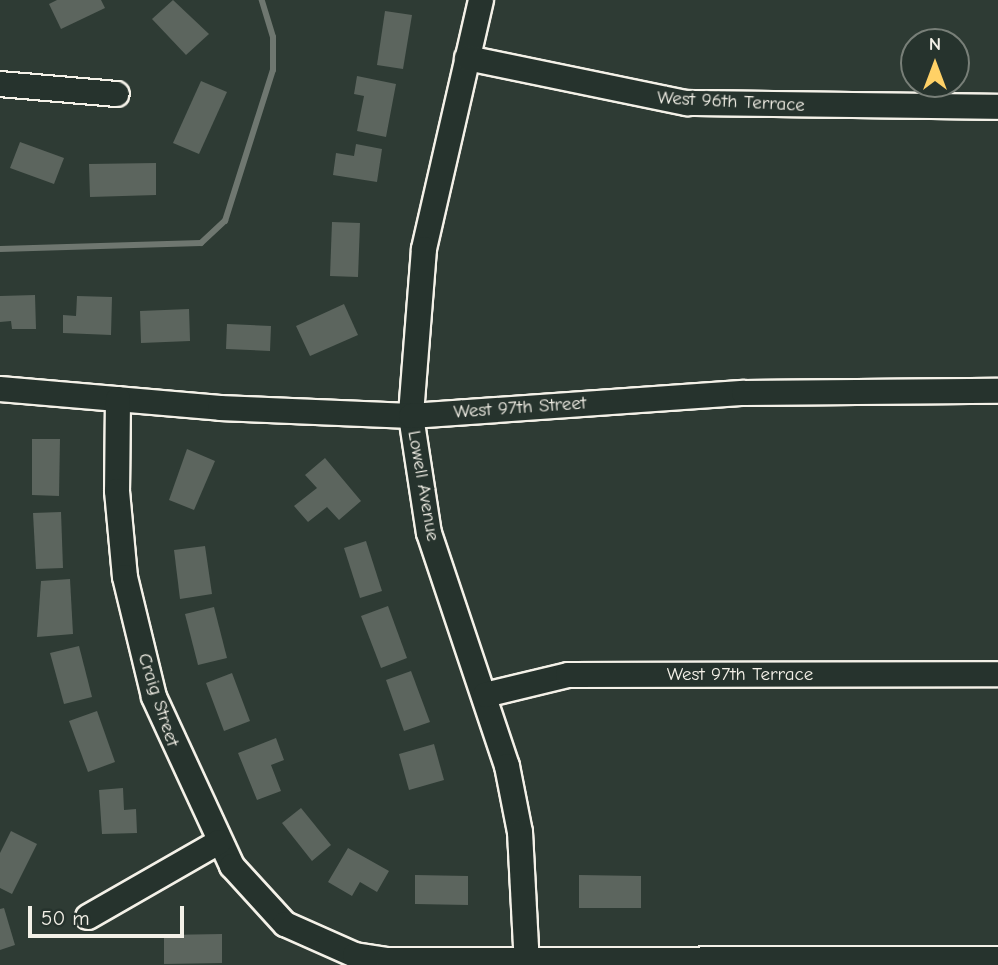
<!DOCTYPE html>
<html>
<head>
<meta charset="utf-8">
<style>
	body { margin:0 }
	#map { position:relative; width:998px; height:965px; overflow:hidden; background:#2e3b34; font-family:"Comic Neue",sans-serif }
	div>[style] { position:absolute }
	.stream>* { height:6px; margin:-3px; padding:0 3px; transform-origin:3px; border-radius:3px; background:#6f7770 }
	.building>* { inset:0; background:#5c655e }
	.roads { filter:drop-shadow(2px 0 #f4f1e8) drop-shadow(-2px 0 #f4f1e8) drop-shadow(0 2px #f4f1e8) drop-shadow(0 -2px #f4f1e8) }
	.minor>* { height:24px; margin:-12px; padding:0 12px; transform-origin:12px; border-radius:12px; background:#26332d }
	span { translate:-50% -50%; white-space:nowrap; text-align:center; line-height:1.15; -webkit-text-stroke:5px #26332d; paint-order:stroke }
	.street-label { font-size:19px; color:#f4f1e8 }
	.north { position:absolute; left:900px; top:28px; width:70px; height:70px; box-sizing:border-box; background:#26332d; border:2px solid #787f78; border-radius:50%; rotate:0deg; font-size:19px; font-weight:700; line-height:28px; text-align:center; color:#f4f1e8 }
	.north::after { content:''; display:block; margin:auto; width:24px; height:32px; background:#ffd166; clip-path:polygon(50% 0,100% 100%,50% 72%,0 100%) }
	.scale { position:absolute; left:28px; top:906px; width:156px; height:32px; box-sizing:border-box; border:4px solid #f4f1e8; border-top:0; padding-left:9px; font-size:21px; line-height:24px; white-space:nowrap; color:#f4f1e8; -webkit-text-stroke:5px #26332d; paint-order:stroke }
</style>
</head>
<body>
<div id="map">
	<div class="stream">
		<div style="left:0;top:249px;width:201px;rotate:-1.7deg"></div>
		<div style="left:201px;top:243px;width:33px;rotate:-43deg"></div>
		<div style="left:225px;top:221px;width:158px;rotate:-72.4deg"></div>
		<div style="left:273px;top:70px;width:33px;rotate:-90deg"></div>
		<div style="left:273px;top:37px;width:39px;rotate:-107deg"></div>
	</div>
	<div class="building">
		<div style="clip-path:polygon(57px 0,101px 0,105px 8px,61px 29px,49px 4px)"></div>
		<div style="clip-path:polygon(173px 0,209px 34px,186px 55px,152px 19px)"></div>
		<div style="clip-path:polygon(385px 11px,412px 15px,403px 69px,377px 65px)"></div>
		<div style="clip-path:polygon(357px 76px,396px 84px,386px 137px,357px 131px,364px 96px,354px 94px)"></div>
		<div style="clip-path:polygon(201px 81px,227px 92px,199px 154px,173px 143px)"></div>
		<div style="clip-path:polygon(20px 142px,64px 158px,54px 184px,10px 168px)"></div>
		<div style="clip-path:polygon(356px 144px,382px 149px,377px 182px,333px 175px,336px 153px,354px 156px)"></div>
		<div style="clip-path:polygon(156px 163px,156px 195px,90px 197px,89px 164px)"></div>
		<div style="clip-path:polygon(332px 222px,360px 223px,358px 277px,330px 276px)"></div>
		<div style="clip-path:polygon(35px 295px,36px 329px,12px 329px,11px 321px,0 322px,0 296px)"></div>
		<div style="clip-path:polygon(77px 296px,112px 297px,111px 335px,63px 333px,63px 315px,76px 316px)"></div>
		<div style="clip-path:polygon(344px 304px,358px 335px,310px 356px,296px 326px)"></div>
		<div style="clip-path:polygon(189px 309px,190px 341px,141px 343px,140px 311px)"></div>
		<div style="clip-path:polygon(227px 324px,271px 326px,270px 351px,226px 349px)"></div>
		<div style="clip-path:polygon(32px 439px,60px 439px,59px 496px,32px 495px)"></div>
		<div style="clip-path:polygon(187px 449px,215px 461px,194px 510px,169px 500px)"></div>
		<div style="clip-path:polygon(325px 458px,361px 501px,339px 520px,327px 507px,308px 522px,294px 506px,317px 488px,305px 475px)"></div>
		<div style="clip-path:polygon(61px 512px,63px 568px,36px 569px,33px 513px)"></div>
		<div style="clip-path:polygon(366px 541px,382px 591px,360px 598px,344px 548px)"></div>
		<div style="clip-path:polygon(205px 546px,212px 594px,180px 599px,174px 550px)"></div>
		<div style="clip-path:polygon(70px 579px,73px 634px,37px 637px,41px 581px)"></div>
		<div style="clip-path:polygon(388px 606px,407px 658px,381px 668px,361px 616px)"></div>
		<div style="clip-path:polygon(214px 607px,227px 658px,198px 665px,185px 614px)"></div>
		<div style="clip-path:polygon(79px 646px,92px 697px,64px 704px,50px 653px)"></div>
		<div style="clip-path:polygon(411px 671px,430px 722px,404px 731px,386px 680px)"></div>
		<div style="clip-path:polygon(232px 673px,250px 721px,224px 731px,206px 683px)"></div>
		<div style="clip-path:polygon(97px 711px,115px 762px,88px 772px,69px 721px)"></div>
		<div style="clip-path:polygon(276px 738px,284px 760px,271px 765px,281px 791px,257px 800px,238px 753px)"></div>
		<div style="clip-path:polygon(434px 744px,444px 780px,409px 790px,399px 754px)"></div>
		<div style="clip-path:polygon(123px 788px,124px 810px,136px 809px,137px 833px,102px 834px,99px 790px)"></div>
		<div style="clip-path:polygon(301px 808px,331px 845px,312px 861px,282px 823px)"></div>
		<div style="clip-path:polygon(11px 831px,37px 844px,12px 894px,0 888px,0 853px)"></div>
		<div style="clip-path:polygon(348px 848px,389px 871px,377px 892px,360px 882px,352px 896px,328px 882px)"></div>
		<div style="clip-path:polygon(415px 875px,468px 876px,468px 905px,415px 904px)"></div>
		<div style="clip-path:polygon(579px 875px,641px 876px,641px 908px,579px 908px)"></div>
		<div style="clip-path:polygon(4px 908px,15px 945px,0 950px,0 909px)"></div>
		<div style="clip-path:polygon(222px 934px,222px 963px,164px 964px,164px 935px)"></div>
	</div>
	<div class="roads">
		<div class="minor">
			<div style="left:481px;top:0;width:255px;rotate:102.9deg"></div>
			<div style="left:424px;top:249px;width:168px;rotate:94.5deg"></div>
			<div style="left:411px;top:416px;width:118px;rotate:81.3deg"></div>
			<div style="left:429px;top:533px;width:246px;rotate:71.5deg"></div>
			<div style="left:507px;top:766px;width:67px;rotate:78.9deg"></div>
			<div style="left:520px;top:832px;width:133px;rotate:87deg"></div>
			<div style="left:467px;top:58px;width:225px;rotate:11.6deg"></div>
			<div style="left:687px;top:103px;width:311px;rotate:0.7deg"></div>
			<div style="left:0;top:84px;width:117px;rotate:4.9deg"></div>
			<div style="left:0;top:389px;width:221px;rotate:4.9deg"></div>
			<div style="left:220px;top:408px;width:191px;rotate:2.4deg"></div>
			<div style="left:411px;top:416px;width:334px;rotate:-4deg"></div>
			<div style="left:744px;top:393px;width:254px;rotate:-0.5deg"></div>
			<div style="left:118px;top:399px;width:92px;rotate:90.6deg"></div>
			<div style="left:117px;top:491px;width:86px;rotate:84.7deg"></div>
			<div style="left:125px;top:577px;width:123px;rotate:76.4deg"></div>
			<div style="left:154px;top:697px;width:186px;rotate:65.2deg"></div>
			<div style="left:232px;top:866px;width:79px;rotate:47.6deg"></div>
			<div style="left:285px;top:924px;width:77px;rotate:23.9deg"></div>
			<div style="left:355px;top:955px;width:33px;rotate:9deg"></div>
			<div style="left:388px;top:960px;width:610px;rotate:-0.09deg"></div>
			<div style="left:485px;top:695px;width:85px;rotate:-13.5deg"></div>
			<div style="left:568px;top:675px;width:430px;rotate:-0.1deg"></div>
			<div style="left:88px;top:917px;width:151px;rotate:-29.8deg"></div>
		</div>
	</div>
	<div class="street-label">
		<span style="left:731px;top:102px;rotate:3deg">West 96th Terrace</span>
		<span style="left:520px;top:408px;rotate:-4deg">West 97th Street</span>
		<span style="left:423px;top:486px;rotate:80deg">Lowell Avenue</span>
		<span style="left:740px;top:675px">West 97th Terrace</span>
		<span style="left:158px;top:700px;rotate:72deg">Craig Street</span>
	</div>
	<div class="north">N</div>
	<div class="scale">50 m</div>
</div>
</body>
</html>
